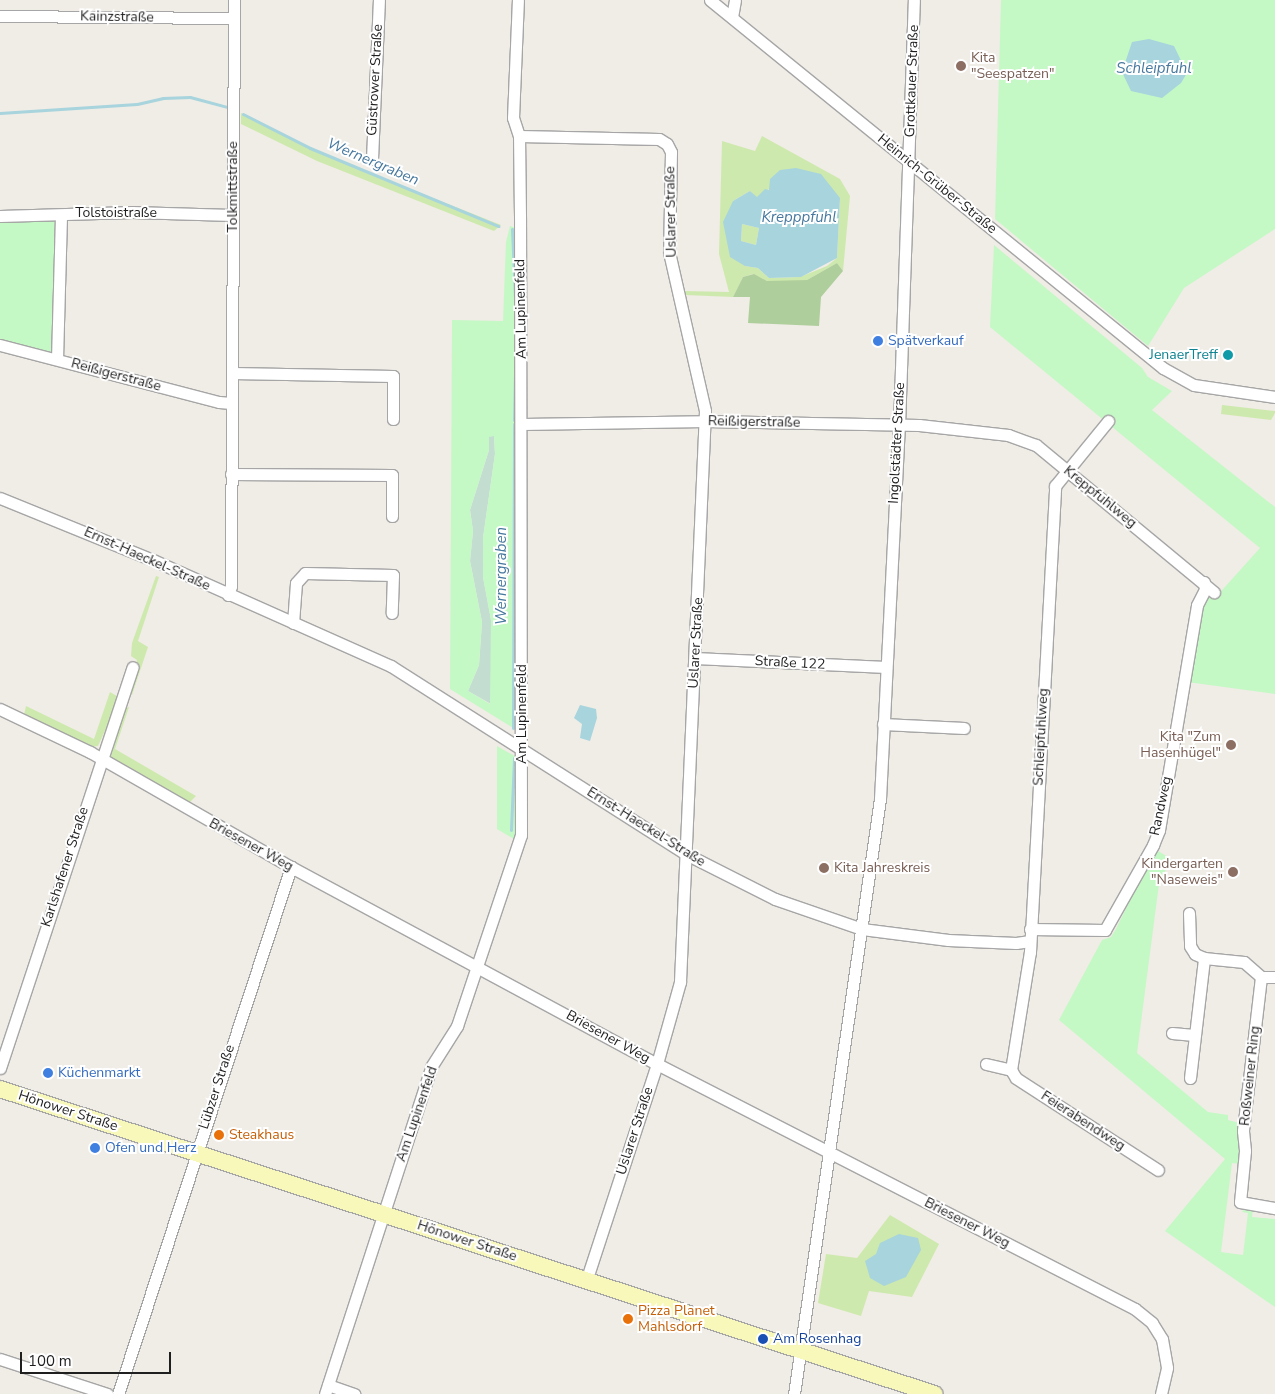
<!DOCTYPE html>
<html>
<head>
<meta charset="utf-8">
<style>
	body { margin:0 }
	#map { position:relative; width:1275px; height:1394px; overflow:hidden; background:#f0ece6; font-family:"Nunito Sans",sans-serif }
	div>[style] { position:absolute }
	.grass>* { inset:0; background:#cee9ad }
	.forest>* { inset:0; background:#aece9b }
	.wetland>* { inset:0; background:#c3ded0 }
	.park>* { inset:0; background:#c4f9c5 }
	.water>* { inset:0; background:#a7d4dd }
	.stream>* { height:3px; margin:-1.5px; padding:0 1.5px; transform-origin:1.5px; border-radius:1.5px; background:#a7d4dd }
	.roads { filter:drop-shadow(1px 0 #a6a6a6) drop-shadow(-1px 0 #a6a6a6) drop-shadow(0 1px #a6a6a6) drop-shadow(0 -1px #a6a6a6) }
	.street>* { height:11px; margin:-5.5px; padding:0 5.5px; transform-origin:5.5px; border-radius:5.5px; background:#fff }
	.secondary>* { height:16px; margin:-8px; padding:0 8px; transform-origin:8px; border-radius:8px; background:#f9f8bb }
	.dots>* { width:14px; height:14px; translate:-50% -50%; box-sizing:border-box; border:2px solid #fff; border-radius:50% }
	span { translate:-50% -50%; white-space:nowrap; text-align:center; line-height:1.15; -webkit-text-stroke:4px #fff; paint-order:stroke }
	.street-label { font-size:14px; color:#1f1f1f }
	.education-label { font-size:14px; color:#785e54 }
	.left { translate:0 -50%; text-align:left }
	.right { translate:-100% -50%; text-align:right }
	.shop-label { font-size:14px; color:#366cbe }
	.culture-label { font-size:14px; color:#0d838f }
	.food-label { font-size:14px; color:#c56008 }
	.transit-label { font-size:14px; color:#164399 }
	.water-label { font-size:15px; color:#47789e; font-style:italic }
	.scale { position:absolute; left:20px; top:1352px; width:151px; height:22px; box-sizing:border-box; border:2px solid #1f1f1f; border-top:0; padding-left:6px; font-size:15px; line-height:18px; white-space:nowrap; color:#1f1f1f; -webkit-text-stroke:4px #fff; paint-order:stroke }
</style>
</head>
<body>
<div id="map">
	<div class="grass">
		<div style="clip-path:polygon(241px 113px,327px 156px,501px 225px,494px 231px,317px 161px,241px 124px)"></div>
		<div style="clip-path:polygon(evenodd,762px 136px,840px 179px,850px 196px,843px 271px,837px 263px,807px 280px,788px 282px,767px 281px,753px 274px,743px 277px,733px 297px,685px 295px,684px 291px,729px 292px,719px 254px,722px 141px,755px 151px,762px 136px,772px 187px,840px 198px,837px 258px,827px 266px,800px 277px,769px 278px,758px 268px,745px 266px,733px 201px,750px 191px,757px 198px,772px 187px)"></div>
		<div style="clip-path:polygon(742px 224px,759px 228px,756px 245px,741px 241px)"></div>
		<div style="clip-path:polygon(1222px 405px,1275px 411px,1275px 413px,1271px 420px,1221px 414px)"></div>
		<div style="clip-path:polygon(156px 576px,159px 577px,138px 641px,148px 647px,132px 695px,128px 693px,137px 660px,131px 656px,132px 643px)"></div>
		<div style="clip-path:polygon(110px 692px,120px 698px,98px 746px,90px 747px,24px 715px,26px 706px,94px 739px)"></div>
		<div style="clip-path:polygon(129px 707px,115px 749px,196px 796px,188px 804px,110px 758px,124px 708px)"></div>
		<div style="clip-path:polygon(890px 1215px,939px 1244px,912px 1297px,869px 1291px,861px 1316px,818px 1303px,826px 1254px,857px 1258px)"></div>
	</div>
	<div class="forest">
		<div style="clip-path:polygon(837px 263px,843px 271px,821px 297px,819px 326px,748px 323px,750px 297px,733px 297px,743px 277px,754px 274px,767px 281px,807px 280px)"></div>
	</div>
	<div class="wetland">
		<div style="clip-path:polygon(462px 334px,494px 436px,495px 454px,483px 538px,483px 577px,491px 620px,491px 704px,468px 691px,479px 665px,482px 622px,470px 561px,473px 531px,470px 510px,489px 450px,489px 437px)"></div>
	</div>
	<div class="park">
		<div style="clip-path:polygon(1001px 0,1275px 0,1275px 229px,1184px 288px,1148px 346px,995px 219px)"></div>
		<div style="clip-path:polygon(58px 219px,55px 353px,0 341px,0 221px)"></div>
		<div style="clip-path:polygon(evenodd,510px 226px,516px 228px,518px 731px,450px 689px,452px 320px,503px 321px,506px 242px,510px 226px,494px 436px,495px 454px,483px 538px,483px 577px,491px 620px,490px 704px,468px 691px,479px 665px,482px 622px,470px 561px,473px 531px,470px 510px,489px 450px,489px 437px,494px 436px)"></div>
		<div style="clip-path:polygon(994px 245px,1142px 368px,1148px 377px,1172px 391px,1152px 410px,1275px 507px,1275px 694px,1187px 682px,1200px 606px,1210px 595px,1215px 598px,1260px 548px,990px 327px)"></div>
		<div style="clip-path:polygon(497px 746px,518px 758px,519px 829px,514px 839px,497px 829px)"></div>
		<div style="clip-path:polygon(1155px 849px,1171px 859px,1159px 884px,1137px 1053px,1208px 1112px,1228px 1115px,1228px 1120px,1239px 1123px,1240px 1164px,1232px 1163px,1221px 1252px,1243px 1255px,1248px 1213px,1242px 1212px,1245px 1208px,1253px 1209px,1252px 1217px,1275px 1219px,1275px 1307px,1165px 1231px,1225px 1159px,1059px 1020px,1102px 940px,1111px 937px,1116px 929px)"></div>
	</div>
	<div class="water">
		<div style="clip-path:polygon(1149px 39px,1174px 46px,1187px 73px,1181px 83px,1162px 98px,1131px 91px,1122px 72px,1132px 42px)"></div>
		<div style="clip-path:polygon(evenodd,796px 168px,821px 174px,840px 198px,837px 258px,801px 277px,769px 278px,758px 268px,745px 266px,730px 257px,723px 222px,733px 201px,750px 191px,757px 197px,765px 189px,769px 190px,770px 179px,780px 170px,796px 168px,742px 224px,759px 228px,756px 245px,741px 241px,742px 224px)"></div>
		<div style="clip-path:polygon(580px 705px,596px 709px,597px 718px,590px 741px,580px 738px,582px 724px,574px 718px)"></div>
		<div style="clip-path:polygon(899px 1234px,918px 1238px,921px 1250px,906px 1277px,884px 1286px,870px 1278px,865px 1261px,876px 1254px,880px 1243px)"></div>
	</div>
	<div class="stream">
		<div style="left:0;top:113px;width:137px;rotate:-3.8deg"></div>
		<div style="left:137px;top:104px;width:27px;rotate:-13deg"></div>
		<div style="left:163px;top:98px;width:27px;rotate:-2deg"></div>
		<div style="left:190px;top:97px;width:39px;rotate:15deg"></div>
		<div style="left:243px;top:114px;width:75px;rotate:26.9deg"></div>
		<div style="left:310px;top:148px;width:204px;rotate:22.5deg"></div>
		<div style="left:512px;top:229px;width:69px;rotate:87.5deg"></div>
		<div style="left:514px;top:420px;width:48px;rotate:-88.8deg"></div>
		<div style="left:513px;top:728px;width:304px;rotate:-89.8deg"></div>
		<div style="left:511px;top:830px;width:72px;rotate:-87.6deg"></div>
	</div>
	<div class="roads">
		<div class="street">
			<div style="left:710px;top:0;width:584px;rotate:39.09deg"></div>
			<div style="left:1163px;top:368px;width:35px;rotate:29deg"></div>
			<div style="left:1194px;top:385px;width:82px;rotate:8.4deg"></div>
			<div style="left:0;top:16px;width:234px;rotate:0.5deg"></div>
			<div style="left:732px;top:17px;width:17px;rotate:-80deg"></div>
			<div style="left:519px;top:136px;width:140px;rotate:1.2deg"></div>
			<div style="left:659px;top:139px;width:9px;rotate:32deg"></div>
			<div style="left:667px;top:144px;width:9px;rotate:63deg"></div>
			<div style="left:671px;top:152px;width:100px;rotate:91.1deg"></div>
			<div style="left:669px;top:252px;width:163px;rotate:77.2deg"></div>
			<div style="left:705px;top:411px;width:572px;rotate:92.51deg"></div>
			<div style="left:680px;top:982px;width:85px;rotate:105.7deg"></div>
			<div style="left:657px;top:1064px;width:228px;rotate:108.1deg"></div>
			<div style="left:372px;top:159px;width:159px;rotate:-87.5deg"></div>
			<div style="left:0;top:216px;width:132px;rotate:-1.7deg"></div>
			<div style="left:132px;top:212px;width:100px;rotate:1.7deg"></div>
			<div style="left:0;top:345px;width:226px;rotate:14.6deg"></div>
			<div style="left:219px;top:402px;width:12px;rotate:5deg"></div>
			<div style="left:57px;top:359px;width:144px;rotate:-88.4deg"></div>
			<div style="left:232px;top:373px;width:161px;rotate:1.1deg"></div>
			<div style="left:393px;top:376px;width:43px;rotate:90deg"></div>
			<div style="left:522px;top:424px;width:183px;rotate:-0.9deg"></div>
			<div style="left:705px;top:421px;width:214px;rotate:1.1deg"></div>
			<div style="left:919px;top:425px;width:90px;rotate:6.4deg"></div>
			<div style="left:1008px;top:435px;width:30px;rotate:20deg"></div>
			<div style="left:1036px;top:445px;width:231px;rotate:39.6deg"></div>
			<div style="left:231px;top:474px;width:161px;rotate:0.4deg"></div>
			<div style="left:392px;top:475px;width:41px;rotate:90deg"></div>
			<div style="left:0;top:498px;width:165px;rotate:22.1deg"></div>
			<div style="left:153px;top:560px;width:261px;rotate:24deg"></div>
			<div style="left:391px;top:666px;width:350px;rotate:32.5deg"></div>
			<div style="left:686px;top:854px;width:100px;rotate:26.8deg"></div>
			<div style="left:775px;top:899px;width:92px;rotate:19deg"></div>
			<div style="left:862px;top:929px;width:87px;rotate:7.3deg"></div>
			<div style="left:948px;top:940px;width:68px;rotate:2.5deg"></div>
			<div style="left:1016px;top:943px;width:14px;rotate:-8deg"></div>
			<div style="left:228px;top:595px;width:9px;rotate:-72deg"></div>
			<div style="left:231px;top:586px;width:586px;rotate:-89.71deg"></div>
			<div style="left:293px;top:623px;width:40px;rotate:-85.7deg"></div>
			<div style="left:296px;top:583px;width:13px;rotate:-48deg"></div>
			<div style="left:305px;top:573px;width:88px;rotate:1.3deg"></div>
			<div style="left:393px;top:575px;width:38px;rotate:92deg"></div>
			<div style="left:695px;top:658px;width:191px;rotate:2.7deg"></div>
			<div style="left:0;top:709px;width:100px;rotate:25.5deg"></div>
			<div style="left:90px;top:752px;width:232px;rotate:29.8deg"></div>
			<div style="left:291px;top:867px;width:416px;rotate:28.3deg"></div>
			<div style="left:657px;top:1064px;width:537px;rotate:27.14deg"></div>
			<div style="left:1135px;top:1309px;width:22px;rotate:39deg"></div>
			<div style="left:1152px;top:1323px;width:19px;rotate:58deg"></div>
			<div style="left:1162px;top:1339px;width:29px;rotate:80deg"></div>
			<div style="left:1167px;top:1368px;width:27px;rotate:103deg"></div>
			<div style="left:883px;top:724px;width:81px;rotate:2.8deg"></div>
			<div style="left:1189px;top:913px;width:33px;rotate:88deg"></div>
			<div style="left:1190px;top:946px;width:9px;rotate:58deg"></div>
			<div style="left:1195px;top:954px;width:10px;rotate:24deg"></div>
			<div style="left:1204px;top:958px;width:40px;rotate:5.7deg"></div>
			<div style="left:1244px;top:962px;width:23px;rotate:41deg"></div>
			<div style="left:1030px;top:929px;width:75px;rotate:0.8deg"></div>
			<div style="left:1105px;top:930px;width:98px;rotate:-60.5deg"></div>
			<div style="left:1153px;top:845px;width:16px;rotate:-68deg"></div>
			<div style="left:1159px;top:830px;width:228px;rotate:-80.4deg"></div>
			<div style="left:1197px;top:605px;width:18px;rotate:-63deg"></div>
			<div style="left:1205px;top:589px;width:7px;rotate:-98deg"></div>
			<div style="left:1261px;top:977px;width:155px;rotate:96.7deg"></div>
			<div style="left:1243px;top:1131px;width:20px;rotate:84deg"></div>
			<div style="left:1245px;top:1151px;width:51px;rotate:95.6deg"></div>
			<div style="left:1240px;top:1202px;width:36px;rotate:10deg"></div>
			<div style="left:1261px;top:977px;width:14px"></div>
			<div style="left:1172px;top:1033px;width:22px;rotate:5deg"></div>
			<div style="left:986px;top:1064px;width:26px;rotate:13deg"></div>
			<div style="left:0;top:1068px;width:422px;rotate:-71.7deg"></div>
			<div style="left:1011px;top:1070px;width:120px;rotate:-80.9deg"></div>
			<div style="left:1030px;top:952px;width:467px;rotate:-86.9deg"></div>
			<div style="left:1055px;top:486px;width:84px;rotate:-50.8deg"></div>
			<div style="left:1011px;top:1070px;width:9px;rotate:58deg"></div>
			<div style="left:1016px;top:1078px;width:169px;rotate:32.9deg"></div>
			<div style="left:1190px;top:1078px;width:121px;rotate:-83.3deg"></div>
			<div style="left:0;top:1359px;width:113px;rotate:18.1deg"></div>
			<div style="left:328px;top:1385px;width:28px;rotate:19deg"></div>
			<div style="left:118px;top:1394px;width:555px;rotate:-71.83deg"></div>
			<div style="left:325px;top:1394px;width:344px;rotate:-72deg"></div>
			<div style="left:431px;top:1067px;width:49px;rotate:-57.6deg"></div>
			<div style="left:457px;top:1026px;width:201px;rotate:-71.5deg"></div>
			<div style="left:521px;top:835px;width:619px;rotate:-90.09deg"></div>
			<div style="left:520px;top:216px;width:80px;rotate:-90.7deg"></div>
			<div style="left:519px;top:136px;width:19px;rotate:-108deg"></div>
			<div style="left:513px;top:118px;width:118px;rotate:-87.6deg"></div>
			<div style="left:794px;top:1394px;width:601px;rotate:-81.78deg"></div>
			<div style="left:880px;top:799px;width:373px;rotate:-87.1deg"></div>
			<div style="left:899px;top:426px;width:426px;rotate:-88deg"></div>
		</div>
		<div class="secondary">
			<div style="left:0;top:1089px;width:983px;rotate:18.08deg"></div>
		</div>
	</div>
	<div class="dots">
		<div style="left:961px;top:66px;background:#8d6e63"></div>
		<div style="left:878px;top:341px;background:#3f7fe0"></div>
		<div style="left:1228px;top:355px;background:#0f9aa8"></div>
		<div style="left:1231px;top:745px;background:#8d6e63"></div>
		<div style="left:824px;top:868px;background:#8d6e63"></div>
		<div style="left:1233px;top:872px;background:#8d6e63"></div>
		<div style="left:48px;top:1073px;background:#3f7fe0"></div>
		<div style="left:219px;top:1135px;background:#e8710a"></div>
		<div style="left:95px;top:1148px;background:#3f7fe0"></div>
		<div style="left:628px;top:1319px;background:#e8710a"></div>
		<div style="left:763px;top:1339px;background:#1a4fb4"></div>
	</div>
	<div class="street-label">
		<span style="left:117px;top:17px;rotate:1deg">Kainzstraße</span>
		<span style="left:375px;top:80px;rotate:-87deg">Güstrower Straße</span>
		<span style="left:912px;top:81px;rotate:-88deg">Grottkauer Straße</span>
		<span style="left:937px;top:184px;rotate:39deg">Heinrich-Grüber-Straße</span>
		<span style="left:233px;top:187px;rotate:-90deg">Tolkmittstraße</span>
		<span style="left:671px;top:212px;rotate:-91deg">Uslarer Straße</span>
		<span style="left:116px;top:213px">Tolstoistraße</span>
		<span style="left:521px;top:309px;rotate:-91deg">Am Lupinenfeld</span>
		<span style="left:116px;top:375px;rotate:15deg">Reißigerstraße</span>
		<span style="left:754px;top:422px;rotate:1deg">Reißigerstraße</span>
		<span style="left:897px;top:443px;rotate:-87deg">Ingolstädter Straße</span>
		<span style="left:1100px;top:497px;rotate:39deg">Kreppfuhlweg</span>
		<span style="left:147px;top:559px;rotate:24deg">Ernst-Haeckel-Straße</span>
		<span style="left:696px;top:643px;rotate:-87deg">Uslarer Straße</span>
		<span style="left:790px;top:663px;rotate:3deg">Straße 122</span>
		<span style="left:522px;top:714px;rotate:-90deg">Am Lupinenfeld</span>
		<span style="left:1041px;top:737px;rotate:-87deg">Schleipfuhlweg</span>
		<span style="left:1161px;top:806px;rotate:-78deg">Randweg</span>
		<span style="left:646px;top:827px;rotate:32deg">Ernst-Haeckel-Straße</span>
		<span style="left:251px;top:845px;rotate:29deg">Briesener Weg</span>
		<span style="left:65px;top:867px;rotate:-72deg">Karlshafener Straße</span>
		<span style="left:608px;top:1037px;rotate:29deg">Briesener Weg</span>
		<span style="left:1250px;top:1076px;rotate:-84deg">Roßweiner Ring</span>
		<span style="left:217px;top:1087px;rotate:-72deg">Lübzer Straße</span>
		<span style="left:68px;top:1111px;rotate:18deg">Hönower Straße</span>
		<span style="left:417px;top:1114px;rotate:-71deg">Am Lupinenfeld</span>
		<span style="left:1083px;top:1121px;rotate:33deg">Feierabendweg</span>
		<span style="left:635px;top:1131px;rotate:-72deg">Uslarer Straße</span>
		<span style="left:967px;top:1223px;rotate:27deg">Briesener Weg</span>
		<span style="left:467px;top:1241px;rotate:18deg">Hönower Straße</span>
	</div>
	<div class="education-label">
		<span class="left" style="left:971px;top:66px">Kita<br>"Seespatzen"</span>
		<span class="right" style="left:1221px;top:745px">Kita "Zum<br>Hasenhügel"</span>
		<span class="right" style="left:1223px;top:872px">Kindergarten<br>"Naseweis"</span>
		<span class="left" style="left:834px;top:868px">Kita Jahreskreis</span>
	</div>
	<div class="shop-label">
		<span class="left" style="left:888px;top:341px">Spätverkauf</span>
		<span class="left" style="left:58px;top:1073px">Küchenmarkt</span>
		<span class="left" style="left:105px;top:1148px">Ofen und Herz</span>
	</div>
	<div class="culture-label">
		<span class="right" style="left:1218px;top:355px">JenaerTreff</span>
	</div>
	<div class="food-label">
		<span class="left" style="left:229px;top:1135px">Steakhaus</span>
		<span class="left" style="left:638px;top:1319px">Pizza Planet<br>Mahlsdorf</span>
	</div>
	<div class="transit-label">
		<span class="left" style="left:773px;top:1339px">Am Rosenhag</span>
	</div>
	<div class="water-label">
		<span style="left:1154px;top:69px">Schleipfuhl</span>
		<span style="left:373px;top:162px;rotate:23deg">Wernergraben</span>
		<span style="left:799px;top:218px">Krepppfuhl</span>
		<span style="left:502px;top:576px;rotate:-90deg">Wernergraben</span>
	</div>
	<div class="scale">100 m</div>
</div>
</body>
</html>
